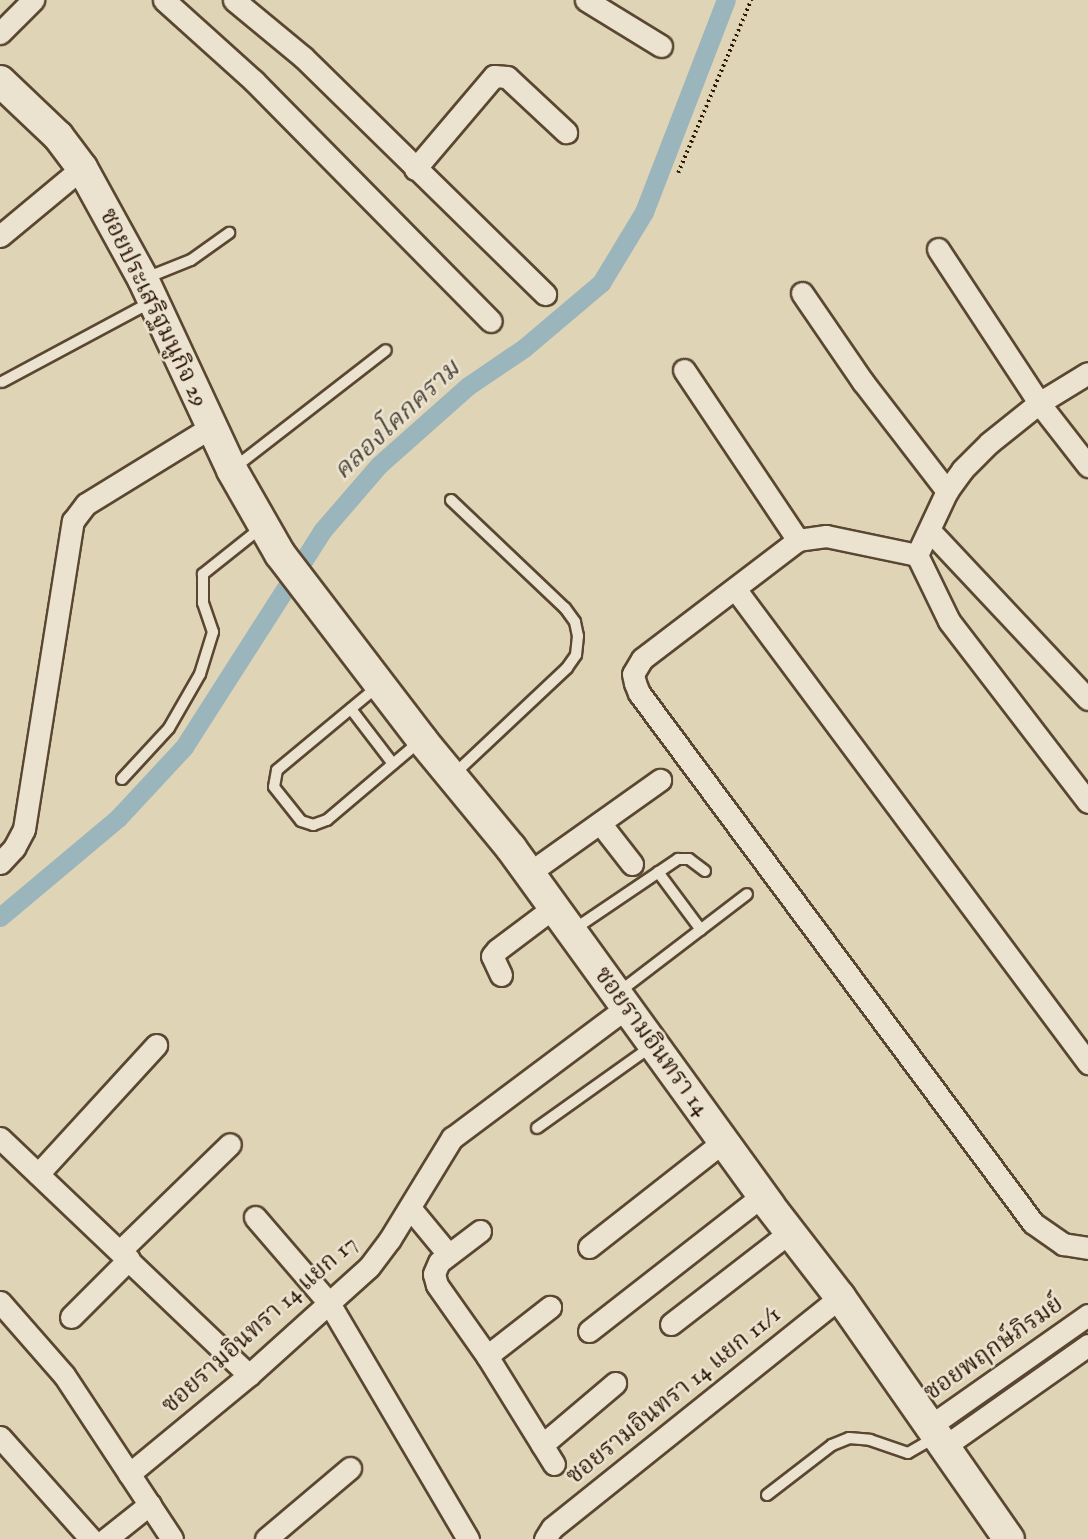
<!DOCTYPE html>
<html>
<head>
<meta charset="utf-8">
<style>
	body { margin:0 }
	#map { position:relative; width:1088px; height:1539px; overflow:hidden; background:#e0d4b7; font-family:"IM FELL English","Noto Serif Thai",serif }
	div>[style] { position:absolute }
	.canal>* { height:19px; margin:-9.5px; padding:0 9.5px; transform-origin:9.5px; border-radius:9.5px; background:#9ab5bb }
	.path>* { height:3.5px; margin-top:-1.75px; transform-origin:0; background:repeating-linear-gradient(90deg,#2d1804 0 2px,transparent 0 5.5px) }
	.roads { filter:drop-shadow(2px 0 #5a4731) drop-shadow(-2px 0 #5a4731) drop-shadow(0 2px #5a4731) drop-shadow(0 -2px #5a4731) }
	.lane>* { height:10px; margin:-5px; padding:0 5px; transform-origin:5px; border-radius:5px; background:#ebe3d0 }
	.street>* { height:21px; margin:-10.5px; padding:0 10.5px; transform-origin:10.5px; border-radius:10.5px; background:#ebe3d0 }
	.secondary>* { height:30px; margin:-15px; padding:0 15px; transform-origin:15px; border-radius:15px; background:#ebe3d0 }
	span { translate:-50% -50%; white-space:nowrap; text-align:center; line-height:1.15; -webkit-text-stroke:5px #ebe3d0; paint-order:stroke }
	.street-label { font-size:24px; color:#2d1804 }
	.water-label { font-size:26px; color:#4e473b; font-style:italic }
</style>
</head>
<body>
<div id="map">
	<div class="canal">
		<div style="left:0;top:917px;width:154px;rotate:-40deg"></div>
		<div style="left:118px;top:818px;width:97px;rotate:-47.1deg"></div>
		<div style="left:184px;top:747px;width:256px;rotate:-57.4deg"></div>
		<div style="left:322px;top:531px;width:87px;rotate:-49.2deg"></div>
		<div style="left:379px;top:465px;width:119px;rotate:-41.6deg"></div>
		<div style="left:468px;top:386px;width:68px;rotate:-34.2deg"></div>
		<div style="left:524px;top:348px;width:101px;rotate:-40.2deg"></div>
		<div style="left:601px;top:283px;width:83px;rotate:-58.8deg"></div>
		<div style="left:644px;top:212px;width:227px;rotate:-68.9deg"></div>
	</div>
	<div class="path">
		<div style="left:678px;top:173px;width:188px;rotate:-67.1deg"></div>
	</div>
	<div class="roads">
		<div class="lane">
			<div style="left:146px;top:278px;width:48px;rotate:-21.8deg"></div>
			<div style="left:191px;top:260px;width:47px;rotate:-35.4deg"></div>
			<div style="left:2px;top:382px;width:169px;rotate:-28.2deg"></div>
			<div style="left:234px;top:468px;width:192px;rotate:-37.8deg"></div>
			<div style="left:451px;top:500px;width:157px;rotate:43.5deg"></div>
			<div style="left:565px;top:608px;width:17px;rotate:54deg"></div>
			<div style="left:575px;top:622px;width:14px;rotate:78deg"></div>
			<div style="left:578px;top:636px;width:19px;rotate:96deg"></div>
			<div style="left:576px;top:655px;width:16px;rotate:125deg"></div>
			<div style="left:567px;top:668px;width:156px;rotate:136.8deg"></div>
			<div style="left:377px;top:687px;width:130px;rotate:140.3deg"></div>
			<div style="left:277px;top:770px;width:17px;rotate:100deg"></div>
			<div style="left:274px;top:787px;width:43px;rotate:51.5deg"></div>
			<div style="left:301px;top:821px;width:13px;rotate:18deg"></div>
			<div style="left:313px;top:825px;width:15px;rotate:-20deg"></div>
			<div style="left:327px;top:820px;width:122px;rotate:-40.3deg"></div>
			<div style="left:351px;top:709px;width:69px;rotate:52.6deg"></div>
			<div style="left:122px;top:779px;width:69px;rotate:-47.3deg"></div>
			<div style="left:169px;top:728px;width:62px;rotate:-60.1deg"></div>
			<div style="left:200px;top:674px;width:44px;rotate:-72.8deg"></div>
			<div style="left:213px;top:632px;width:31px;rotate:-109deg"></div>
			<div style="left:203px;top:603px;width:29px;rotate:-90deg"></div>
			<div style="left:203px;top:574px;width:75px;rotate:-38.5deg"></div>
			<div style="left:658px;top:872px;width:72px;rotate:53.4deg"></div>
			<div style="left:573px;top:930px;width:127px;rotate:-34.1deg"></div>
			<div style="left:678px;top:859px;width:11px"></div>
			<div style="left:689px;top:859px;width:20px;rotate:37deg"></div>
			<div style="left:619px;top:992px;width:161px;rotate:-37.4deg"></div>
			<div style="left:537px;top:1128px;width:141px;rotate:-35.5deg"></div>
			<div style="left:767px;top:1495px;width:82px;rotate:-37.6deg"></div>
			<div style="left:832px;top:1445px;width:18px;rotate:-22deg"></div>
			<div style="left:849px;top:1438px;width:21px;rotate:5deg"></div>
			<div style="left:870px;top:1440px;width:40px;rotate:18.9deg"></div>
			<div style="left:908px;top:1453px;width:34px;rotate:-30deg"></div>
		</div>
		<div class="street">
			<div style="left:164px;top:0;width:121px;rotate:42deg"></div>
			<div style="left:254px;top:81px;width:337px;rotate:45.4deg"></div>
			<div style="left:234px;top:0;width:89px;rotate:39.6deg"></div>
			<div style="left:303px;top:57px;width:339px;rotate:44.4deg"></div>
			<div style="left:586px;top:0;width:88px;rotate:31.5deg"></div>
			<div style="left:0;top:33px;width:47px;rotate:-45deg"></div>
			<div style="left:415px;top:169px;width:122px;rotate:-49.7deg"></div>
			<div style="left:494px;top:76px;width:13px;rotate:4deg"></div>
			<div style="left:507px;top:77px;width:81px;rotate:43deg"></div>
			<div style="left:0;top:236px;width:107px;rotate:-39.7deg"></div>
			<div style="left:938px;top:249px;width:184px;rotate:56.7deg"></div>
			<div style="left:1039px;top:403px;width:80px;rotate:52.1deg"></div>
			<div style="left:802px;top:293px;width:108px;rotate:55.6deg"></div>
			<div style="left:863px;top:382px;width:138px;rotate:52.4deg"></div>
			<div style="left:684px;top:370px;width:205px;rotate:56.2deg"></div>
			<div style="left:931px;top:532px;width:229px;rotate:46.8deg"></div>
			<div style="left:917px;top:555px;width:93px;rotate:-168.2deg"></div>
			<div style="left:826px;top:536px;width:28px;rotate:172deg"></div>
			<div style="left:798px;top:540px;width:196px;rotate:142.7deg"></div>
			<div style="left:642px;top:659px;width:17px;rotate:121deg"></div>
			<div style="left:633px;top:674px;width:9px;rotate:77deg"></div>
			<div style="left:635px;top:683px;width:11px;rotate:68deg"></div>
			<div style="left:639px;top:693px;width:660px;rotate:53.37deg"></div>
			<div style="left:1033px;top:1223px;width:37px;rotate:35deg"></div>
			<div style="left:1063px;top:1244px;width:25px;rotate:9deg"></div>
			<div style="left:917px;top:555px;width:73px;rotate:64.1deg"></div>
			<div style="left:949px;top:621px;width:228px;rotate:52.5deg"></div>
			<div style="left:917px;top:555px;width:71px;rotate:-64.9deg"></div>
			<div style="left:947px;top:491px;width:26px;rotate:-54deg"></div>
			<div style="left:962px;top:470px;width:38px;rotate:-45deg"></div>
			<div style="left:989px;top:443px;width:64px;rotate:-38.7deg"></div>
			<div style="left:1039px;top:403px;width:57px;rotate:-31.5deg"></div>
			<div style="left:736px;top:590px;width:590px;rotate:53.34deg"></div>
			<div style="left:600px;top:823px;width:52px;rotate:52deg"></div>
			<div style="left:0;top:863px;width:21px;rotate:-47deg"></div>
			<div style="left:14px;top:848px;width:21px;rotate:-62deg"></div>
			<div style="left:24px;top:829px;width:312px;rotate:-81deg"></div>
			<div style="left:73px;top:521px;width:21px;rotate:-53deg"></div>
			<div style="left:86px;top:504px;width:147px;rotate:-31.6deg"></div>
			<div style="left:529px;top:873px;width:161px;rotate:-35.4deg"></div>
			<div style="left:501px;top:975px;width:21px;rotate:-115deg"></div>
			<div style="left:492px;top:956px;width:8px;rotate:-50deg"></div>
			<div style="left:497px;top:950px;width:71px;rotate:-37deg"></div>
			<div style="left:0;top:1138px;width:344px;rotate:43.6deg"></div>
			<div style="left:38px;top:1174px;width:175px;rotate:-47.5deg"></div>
			<div style="left:410px;top:1208px;width:60px;rotate:50.4deg"></div>
			<div style="left:255px;top:1217px;width:113px;rotate:49.3deg"></div>
			<div style="left:329px;top:1303px;width:274px;rotate:59.5deg"></div>
			<div style="left:480px;top:1231px;width:51px;rotate:142.9deg"></div>
			<div style="left:439px;top:1262px;width:13px;rotate:113deg"></div>
			<div style="left:434px;top:1274px;width:11px;rotate:75deg"></div>
			<div style="left:437px;top:1285px;width:87px;rotate:54.8deg"></div>
			<div style="left:487px;top:1356px;width:127px;rotate:58.2deg"></div>
			<div style="left:589px;top:1247px;width:170px;rotate:-38.1deg"></div>
			<div style="left:120px;top:1251px;width:153px;rotate:-44.2deg"></div>
			<div style="left:0;top:1302px;width:97px;rotate:48.8deg"></div>
			<div style="left:64px;top:1375px;width:196px;rotate:56.6deg"></div>
			<div style="left:71px;top:1317px;width:82px;rotate:-45deg"></div>
			<div style="left:671px;top:1324px;width:150px;rotate:-37.7deg"></div>
			<div style="left:589px;top:1331px;width:219px;rotate:-38deg"></div>
			<div style="left:487px;top:1356px;width:80px;rotate:-37.9deg"></div>
			<div style="left:930px;top:1426px;width:193px;rotate:-35.1deg"></div>
			<div style="left:0;top:1437px;width:137px;rotate:48.3deg"></div>
			<div style="left:542px;top:1445px;width:96px;rotate:-40.3deg"></div>
			<div style="left:945px;top:1446px;width:175px;rotate:-35.2deg"></div>
			<div style="left:129px;top:1474px;width:156px;rotate:-39.5deg"></div>
			<div style="left:249px;top:1375px;width:161px;rotate:-42deg"></div>
			<div style="left:369px;top:1267px;width:35px;rotate:-53deg"></div>
			<div style="left:390px;top:1239px;width:119px;rotate:-58.5deg"></div>
			<div style="left:452px;top:1138px;width:219px;rotate:-36.8deg"></div>
			<div style="left:106px;top:1539px;width:56px;rotate:-38.5deg"></div>
			<div style="left:266px;top:1539px;width:110px;rotate:-40.2deg"></div>
			<div style="left:545px;top:1539px;width:13px;rotate:-58deg"></div>
			<div style="left:552px;top:1528px;width:369px;rotate:-38.7deg"></div>
		</div>
		<div class="secondary">
			<div style="left:0;top:81px;width:80px;rotate:43.5deg"></div>
			<div style="left:58px;top:136px;width:40px;rotate:53deg"></div>
			<div style="left:82px;top:168px;width:127px;rotate:61.2deg"></div>
			<div style="left:143px;top:279px;width:211px;rotate:65deg"></div>
			<div style="left:232px;top:470px;width:97px;rotate:60.3deg"></div>
			<div style="left:280px;top:554px;width:234px;rotate:52.6deg"></div>
			<div style="left:422px;top:740px;width:140px;rotate:50.5deg"></div>
			<div style="left:511px;top:848px;width:440px;rotate:54.1deg"></div>
			<div style="left:769px;top:1205px;width:116px;rotate:52.3deg"></div>
			<div style="left:840px;top:1297px;width:295px;rotate:55.1deg"></div>
		</div>
	</div>
	<div class="street-label">
		<span style="left:153px;top:308px;rotate:64deg">ซอยประเสริฐมนูกิจ 29</span>
		<span style="left:651px;top:1042px;rotate:54deg">ซอยรามอินทรา 14</span>
		<span style="left:260px;top:1325px;rotate:-42deg">ซอยรามอินทรา 14 แยก 17</span>
		<span style="left:994px;top:1349px;rotate:-35deg">ซอยพฤกษ์ภิรมย์</span>
		<span style="left:674px;top:1396px;rotate:-39deg">ซอยรามอินทรา 14 แยก 11/1</span>
	</div>
	<div class="water-label">
		<span style="left:397px;top:420px;rotate:-43deg">คลองโคกคราม</span>
	</div>
</div>
</body>
</html>
